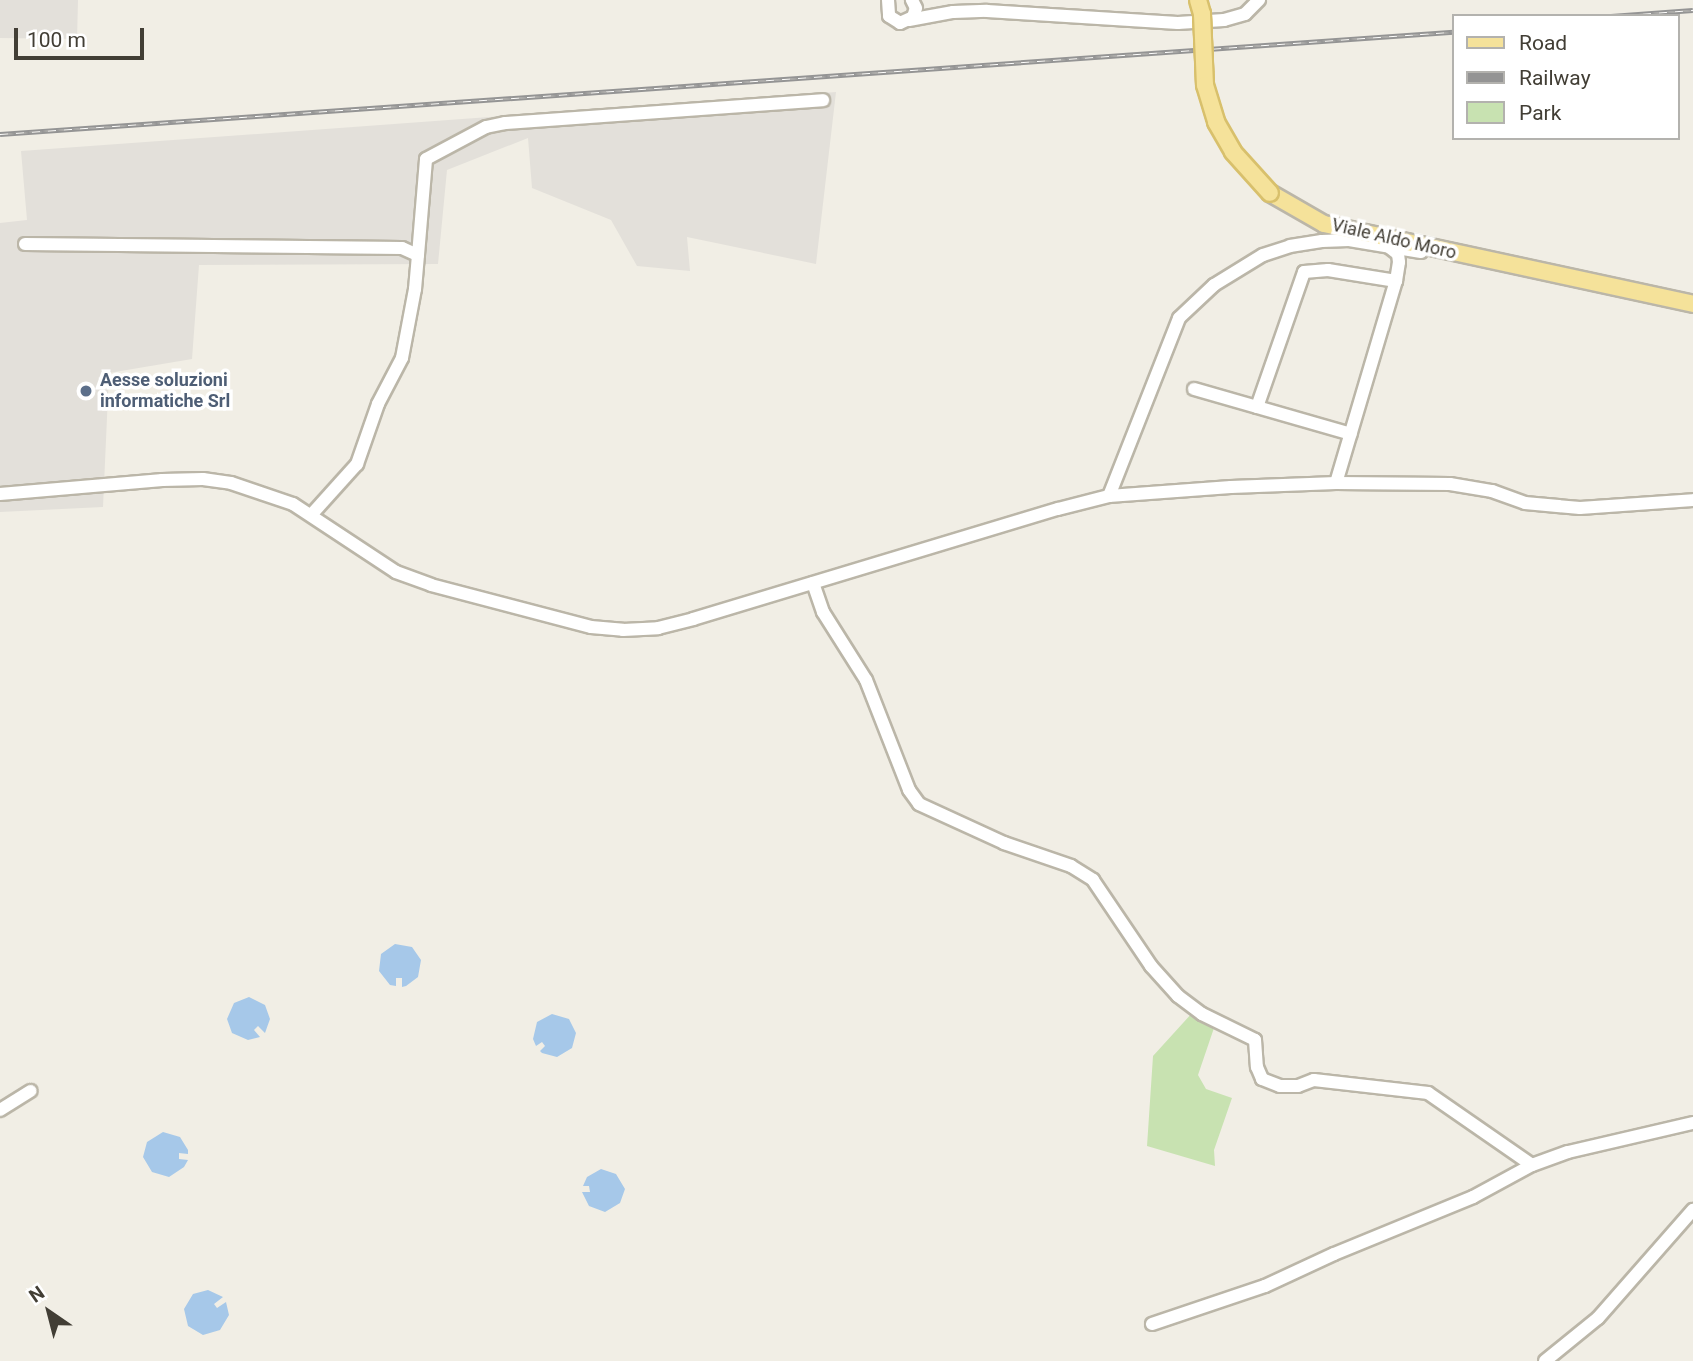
<!DOCTYPE html>
<html>
<head>
<meta charset="utf-8">
<style>
	body { margin:0 }
	#map { position:relative; width:1693px; height:1361px; overflow:hidden; background:#f1eee5; font-family:Roboto,sans-serif }
	div>[style] { position:absolute }
	.industrial>* { inset:0; background:#e3e0da }
	.green>* { inset:0; background:#c8e2b1 }
	.water>* { inset:0; background:#a6c8e9 }
	.roads { filter:drop-shadow(2px 0 #bbb6a8) drop-shadow(-2px 0 #bbb6a8) drop-shadow(0 2px #bbb6a8) drop-shadow(0 -2px #bbb6a8) }
	.minor>* { height:12px; margin:-6px; padding:0 6px; transform-origin:6px; border-radius:6px; background:#fff }
	.major>* { height:16px; margin:-8px; padding:0 8px; transform-origin:8px; border-radius:8px; background:#f5e29a }
	.rail>* { height:5px; margin-top:-2.5px; transform-origin:0; background:repeating-linear-gradient(90deg,#fff 0 8px,#949494 0 16px); box-sizing:border-box; border-block:2px solid #949494 }
	.bridges { filter:drop-shadow(2px 0 #d8c06c) drop-shadow(-2px 0 #d8c06c) drop-shadow(0 2px #d8c06c) drop-shadow(0 -2px #d8c06c) }
	.major-bridge>* { height:16px; margin:-8px; padding:0 8px; transform-origin:8px; border-radius:8px; background:#f5e29a }
	.dots>* { width:19px; height:19px; translate:-50% -50%; box-sizing:border-box; border:4px solid #fff; border-radius:50% }
	span { translate:-50% -50%; white-space:nowrap; text-align:center; line-height:1.15; -webkit-text-stroke:7px #fff; paint-order:stroke }
	.street-label { font-size:18px; color:#423e35 }
	.service-label { font-size:18px; color:#4e5e75; font-weight:700 }
	.left { translate:0 -50%; text-align:left }
	.legend { position:absolute; left:1452px; top:14px; width:228px; height:126px; box-sizing:border-box; background:#fff; border:2px solid #b3b2ae; margin:0; padding:9px 12px; list-style:none; font-size:21px; color:#423e35 }
	.legend li { display:flex; align-items:center; gap:14px; height:35px }
	.legend b { width:35px; border:2px solid #b3b2ae }
	.north { position:absolute; left:14px; top:1277px; width:70px; height:70px; -webkit-text-stroke:5px #fff; paint-order:stroke; rotate:325deg; font-size:19px; font-weight:700; line-height:28px; text-align:center; color:#423e35 }
	.north::after { content:''; display:block; margin:auto; width:24px; height:32px; background:#423e35; clip-path:polygon(50% 0,100% 100%,50% 72%,0 100%) }
	.scale { position:absolute; left:14px; top:28px; width:130px; height:32px; box-sizing:border-box; border:4px solid #423e35; border-top:0; padding-left:9px; font-size:21px; line-height:24px; white-space:nowrap; color:#423e35; -webkit-text-stroke:5px #fff; paint-order:stroke }
</style>
</head>
<body>
<div id="map">
	<div class="industrial">
		<div style="clip-path:polygon(0 0,78px 0,77px 39px,0 38px)"></div>
		<div style="clip-path:polygon(836px 92px,816px 264px,687px 237px,690px 271px,637px 266px,611px 220px,532px 188px,528px 138px,447px 170px,438px 264px,199px 265px,192px 359px,109px 373px,103px 507px,0 512px,0 223px,27px 220px,21px 151px)"></div>
	</div>
	<div class="green">
		<div style="clip-path:polygon(1193px 1012px,1215px 1025px,1198px 1075px,1206px 1089px,1232px 1098px,1214px 1150px,1215px 1166px,1147px 1146px,1153px 1056px)"></div>
	</div>
	<div class="water">
		<div style="clip-path:polygon(395px 944px,412px 947px,421px 960px,418px 977px,406px 986px,402px 987px,402px 978px,396px 978px,396px 986px,390px 985px,379px 971px,381px 954px)"></div>
		<div style="clip-path:polygon(249px 997px,265px 1005px,270px 1019px,265px 1033px,258px 1026px,254px 1030px,260px 1037px,248px 1040px,232px 1033px,227px 1019px,234px 1003px)"></div>
		<div style="clip-path:polygon(552px 1014px,569px 1019px,576px 1033px,572px 1048px,557px 1057px,542px 1053px,540px 1051px,545px 1046px,542px 1042px,536px 1046px,533px 1039px,537px 1022px)"></div>
		<div style="clip-path:polygon(163px 1132px,180px 1137px,188px 1150px,188px 1154px,179px 1153px,179px 1159px,188px 1160px,184px 1167px,169px 1177px,152px 1172px,143px 1157px,147px 1142px)"></div>
		<div style="clip-path:polygon(601px 1169px,616px 1174px,625px 1189px,620px 1203px,605px 1212px,589px 1206px,582px 1192px,590px 1192px,589px 1186px,583px 1186px,587px 1177px)"></div>
		<div style="clip-path:polygon(208px 1290px,223px 1297px,214px 1304px,217px 1308px,226px 1302px,229px 1315px,220px 1330px,203px 1335px,188px 1326px,184px 1309px,193px 1294px)"></div>
	</div>
	<div class="roads">
		<div class="minor">
			<div style="left:888px;top:0;width:16px;rotate:86deg"></div>
			<div style="left:889px;top:16px;width:13px;rotate:32deg"></div>
			<div style="left:900px;top:23px;width:14px;rotate:-25deg"></div>
			<div style="left:913px;top:17px;width:9px;rotate:-72deg"></div>
			<div style="left:916px;top:8px;width:9px;rotate:-117deg"></div>
			<div style="left:909px;top:20px;width:45px;rotate:-10.3deg"></div>
			<div style="left:953px;top:12px;width:34px;rotate:-2deg"></div>
			<div style="left:987px;top:11px;width:191px;rotate:3.6deg"></div>
			<div style="left:1178px;top:23px;width:46px;rotate:-3.7deg"></div>
			<div style="left:1224px;top:20px;width:22px;rotate:-16deg"></div>
			<div style="left:1245px;top:14px;width:20px;rotate:-45deg"></div>
			<div style="left:25px;top:244px;width:377px;rotate:0.6deg"></div>
			<div style="left:402px;top:248px;width:17px;rotate:24deg"></div>
			<div style="left:418px;top:255px;width:34px;rotate:95deg"></div>
			<div style="left:415px;top:289px;width:70px;rotate:100.7deg"></div>
			<div style="left:402px;top:358px;width:52px;rotate:117.6deg"></div>
			<div style="left:378px;top:404px;width:64px;rotate:109.3deg"></div>
			<div style="left:357px;top:464px;width:67px;rotate:132deg"></div>
			<div style="left:418px;top:255px;width:96px;rotate:-85.2deg"></div>
			<div style="left:426px;top:159px;width:68px;rotate:-28.1deg"></div>
			<div style="left:486px;top:127px;width:19px;rotate:-12deg"></div>
			<div style="left:505px;top:123px;width:319px;rotate:-4.1deg"></div>
			<div style="left:1194px;top:389px;width:163px;rotate:16deg"></div>
			<div style="left:1257px;top:407px;width:143px;rotate:-70.8deg"></div>
			<div style="left:1304px;top:272px;width:24px;rotate:-5deg"></div>
			<div style="left:1328px;top:270px;width:69px;rotate:9.2deg"></div>
			<div style="left:1336px;top:483px;width:211px;rotate:-73.5deg"></div>
			<div style="left:1396px;top:281px;width:19px;rotate:-81deg"></div>
			<div style="left:1399px;top:262px;width:8px;rotate:-97deg"></div>
			<div style="left:1398px;top:254px;width:11px;rotate:-142deg"></div>
			<div style="left:0;top:494px;width:163px;rotate:-4.9deg"></div>
			<div style="left:162px;top:480px;width:41px;rotate:-1.4deg"></div>
			<div style="left:203px;top:479px;width:28px;rotate:8deg"></div>
			<div style="left:231px;top:483px;width:65px;rotate:18.7deg"></div>
			<div style="left:293px;top:504px;width:123px;rotate:33.4deg"></div>
			<div style="left:396px;top:572px;width:37px;rotate:20deg"></div>
			<div style="left:431px;top:585px;width:165px;rotate:14.7deg"></div>
			<div style="left:591px;top:627px;width:32px;rotate:5deg"></div>
			<div style="left:623px;top:630px;width:35px;rotate:-3deg"></div>
			<div style="left:658px;top:628px;width:36px;rotate:-14deg"></div>
			<div style="left:693px;top:619px;width:381px;rotate:-16.8deg"></div>
			<div style="left:1058px;top:509px;width:53px;rotate:-14.3deg"></div>
			<div style="left:1109px;top:496px;width:122px;rotate:-4.2deg"></div>
			<div style="left:1231px;top:487px;width:105px;rotate:-2.2deg"></div>
			<div style="left:1336px;top:483px;width:114px;rotate:0.5deg"></div>
			<div style="left:1450px;top:484px;width:43px;rotate:9.5deg"></div>
			<div style="left:1492px;top:491px;width:35px;rotate:20deg"></div>
			<div style="left:1525px;top:503px;width:55px;rotate:5.2deg"></div>
			<div style="left:1580px;top:508px;width:113px;rotate:-4deg"></div>
			<div style="left:1109px;top:496px;width:191px;rotate:-68.5deg"></div>
			<div style="left:1179px;top:318px;width:48px;rotate:-43.3deg"></div>
			<div style="left:1214px;top:285px;width:57px;rotate:-31.5deg"></div>
			<div style="left:1263px;top:255px;width:28px;rotate:-18deg"></div>
			<div style="left:1290px;top:246px;width:32px;rotate:-9deg"></div>
			<div style="left:1322px;top:241px;width:27px;rotate:-2deg"></div>
			<div style="left:1349px;top:240px;width:73px;rotate:9.5deg"></div>
			<div style="left:813px;top:583px;width:31px;rotate:71deg"></div>
			<div style="left:823px;top:612px;width:80px;rotate:57.7deg"></div>
			<div style="left:866px;top:680px;width:118px;rotate:68.6deg"></div>
			<div style="left:909px;top:790px;width:17px;rotate:54deg"></div>
			<div style="left:919px;top:804px;width:94px;rotate:24.6deg"></div>
			<div style="left:1004px;top:843px;width:71px;rotate:18.9deg"></div>
			<div style="left:1071px;top:866px;width:26px;rotate:32deg"></div>
			<div style="left:1093px;top:880px;width:104px;rotate:56deg"></div>
			<div style="left:1151px;top:966px;width:40px;rotate:48deg"></div>
			<div style="left:1178px;top:996px;width:30px;rotate:37deg"></div>
			<div style="left:1202px;top:1014px;width:59px;rotate:26.1deg"></div>
			<div style="left:1255px;top:1040px;width:27px;rotate:86deg"></div>
			<div style="left:1257px;top:1067px;width:13px;rotate:67deg"></div>
			<div style="left:1262px;top:1079px;width:19px;rotate:21deg"></div>
			<div style="left:1280px;top:1086px;width:18px"></div>
			<div style="left:1298px;top:1086px;width:17px;rotate:-21deg"></div>
			<div style="left:1314px;top:1080px;width:115px;rotate:6.5deg"></div>
			<div style="left:1428px;top:1093px;width:126px;rotate:34.7deg"></div>
			<div style="left:1532px;top:1165px;width:38px;rotate:-20deg"></div>
			<div style="left:1568px;top:1152px;width:128px;rotate:-13.1deg"></div>
			<div style="left:0;top:1110px;width:36px;rotate:-32deg"></div>
			<div style="left:1152px;top:1324px;width:119px;rotate:-18.6deg"></div>
			<div style="left:1265px;top:1286px;width:76px;rotate:-24.9deg"></div>
			<div style="left:1334px;top:1254px;width:150px;rotate:-22.3deg"></div>
			<div style="left:1473px;top:1197px;width:67px;rotate:-28.5deg"></div>
			<div style="left:1545px;top:1361px;width:68px;rotate:-39.1deg"></div>
			<div style="left:1598px;top:1318px;width:144px;rotate:-48.7deg"></div>
		</div>
		<div class="major">
			<div style="left:1270px;top:193px;width:62px;rotate:29.9deg"></div>
			<div style="left:1324px;top:224px;width:378px;rotate:12.2deg"></div>
		</div>
	</div>
	<div class="rail">
		<div style="left:1611px;top:16px;width:82px;rotate:-4.2deg"></div>
		<div style="left:0;top:134px;width:1457px;rotate:-4.02deg"></div>
	</div>
	<div class="bridges">
		<div class="major-bridge">
			<div style="left:1198px;top:0;width:15px;rotate:74deg"></div>
			<div style="left:1202px;top:14px;width:71px;rotate:87.6deg"></div>
			<div style="left:1205px;top:85px;width:39px;rotate:73deg"></div>
			<div style="left:1216px;top:122px;width:34px;rotate:60deg"></div>
			<div style="left:1233px;top:152px;width:55px;rotate:47.9deg"></div>
		</div>
	</div>
	<div class="dots">
		<div style="left:86px;top:391px;background:#5c6f8a"></div>
	</div>
	<div class="street-label">
		<span style="left:1394px;top:239px;rotate:13deg">Viale Aldo Moro</span>
	</div>
	<div class="service-label">
		<span class="left" style="left:100px;top:391px">Aesse soluzioni<br>informatiche Srl</span>
	</div>
	<ul class="legend">
	<li><b style="height:9px;background:#f5e29a"></b>Road</li>
	<li><b style="height:9px;background:#949494"></b>Railway</li>
	<li><b style="height:19px;background:#c8e2b1"></b>Park</li>
	</ul>
	<div class="north">N</div>
	<div class="scale">100 m</div>
</div>
</body>
</html>
